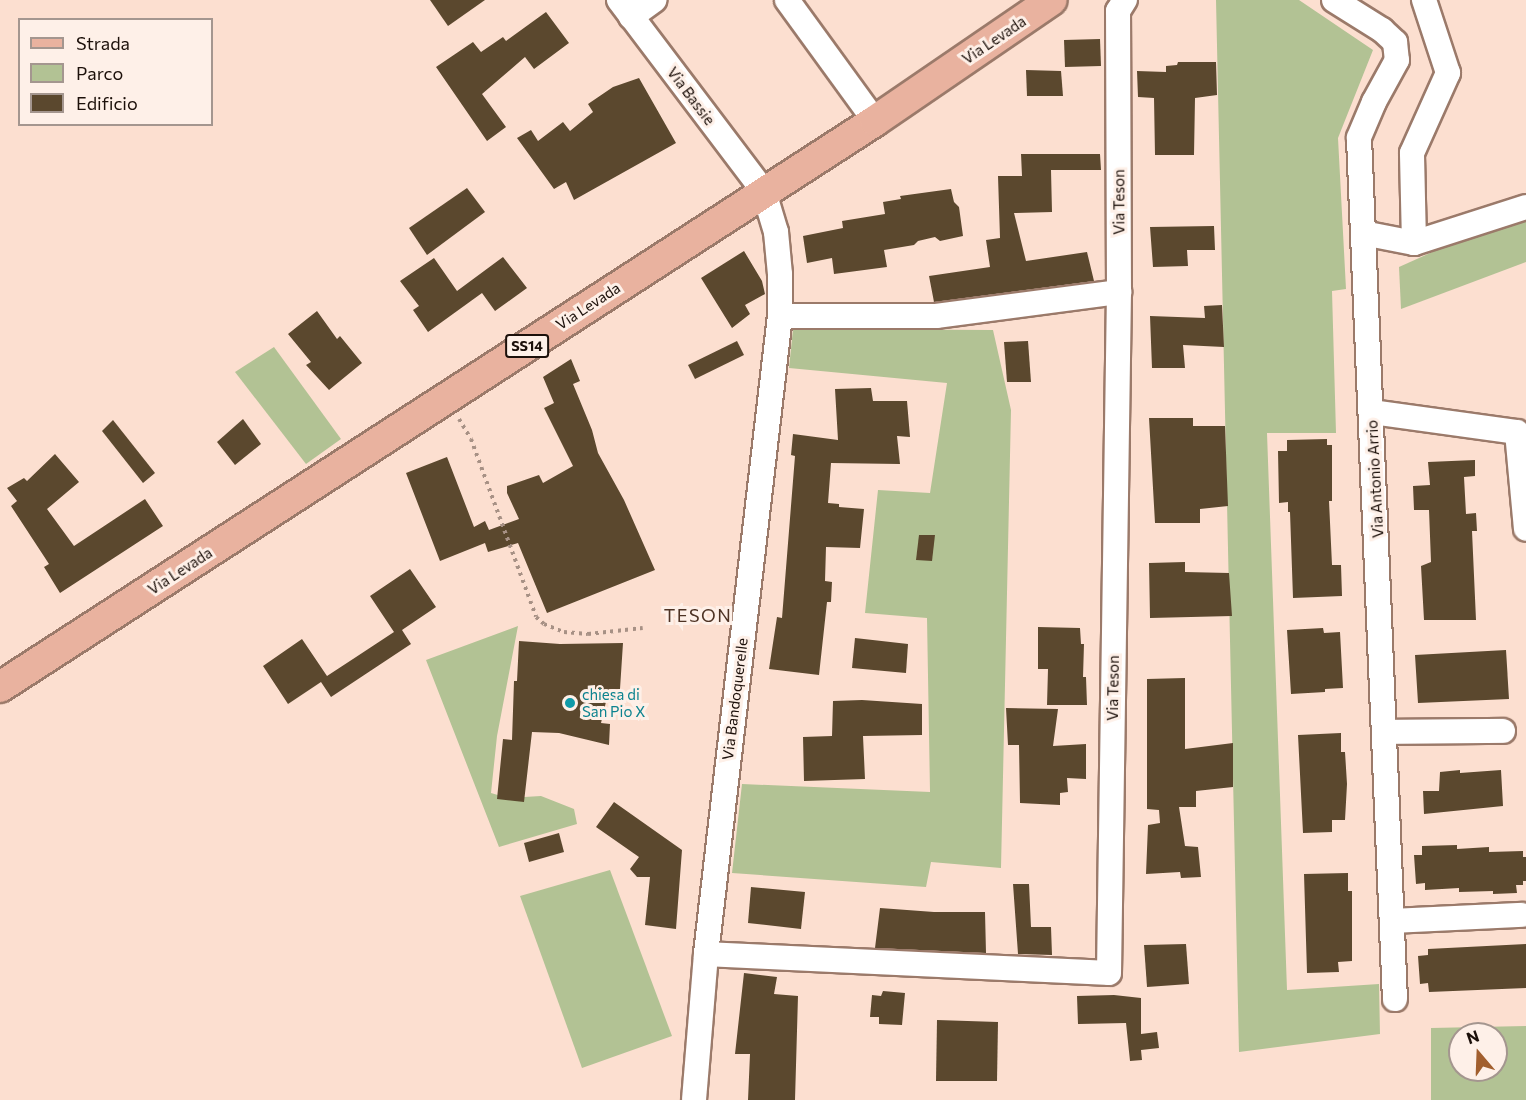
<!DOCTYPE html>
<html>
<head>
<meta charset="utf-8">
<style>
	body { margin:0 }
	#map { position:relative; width:1526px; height:1100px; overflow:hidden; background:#fcdfd0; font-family:Commissioner,sans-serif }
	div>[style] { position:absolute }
	.green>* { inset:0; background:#b2c294 }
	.building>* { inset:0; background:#5b482e }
	.path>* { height:4px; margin-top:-2px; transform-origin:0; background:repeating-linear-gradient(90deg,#a79185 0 3px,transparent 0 7.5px) }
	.roads { filter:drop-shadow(2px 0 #9b7a6a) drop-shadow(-2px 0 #9b7a6a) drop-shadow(0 2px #9b7a6a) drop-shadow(0 -2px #9b7a6a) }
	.minor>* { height:24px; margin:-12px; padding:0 12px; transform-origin:12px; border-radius:12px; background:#fff }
	.major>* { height:30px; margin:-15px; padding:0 15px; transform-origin:15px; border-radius:15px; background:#e9b29f }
	.dots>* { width:16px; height:16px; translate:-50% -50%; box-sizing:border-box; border:3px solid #fef0e8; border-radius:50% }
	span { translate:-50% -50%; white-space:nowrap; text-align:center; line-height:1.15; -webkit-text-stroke:6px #fef0e8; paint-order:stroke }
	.shield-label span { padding:2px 4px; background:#fef0e8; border:2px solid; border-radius:4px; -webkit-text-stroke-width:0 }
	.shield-label { font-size:14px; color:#1c100a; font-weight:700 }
	.street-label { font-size:15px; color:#1c100a }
	.culture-label { font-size:15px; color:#0d838f }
	.left { translate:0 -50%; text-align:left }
	.quarter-label { font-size:18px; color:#4e3324; letter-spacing:1.5px }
	.legend { position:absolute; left:18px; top:18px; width:195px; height:108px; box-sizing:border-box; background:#fef0e8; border:2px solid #a4968f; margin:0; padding:8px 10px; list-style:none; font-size:18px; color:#1c100a }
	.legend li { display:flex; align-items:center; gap:12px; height:30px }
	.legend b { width:30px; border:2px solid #a4968f }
	.north { position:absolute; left:1448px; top:1022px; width:60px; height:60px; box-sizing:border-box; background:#fef0e8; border:2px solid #a4968f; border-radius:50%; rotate:341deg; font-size:16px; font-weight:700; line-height:24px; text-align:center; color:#1c100a }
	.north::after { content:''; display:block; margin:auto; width:21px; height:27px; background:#a25f2e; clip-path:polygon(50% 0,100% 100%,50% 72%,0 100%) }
</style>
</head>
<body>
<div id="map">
	<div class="green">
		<div style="clip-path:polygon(1216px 0,1299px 0,1373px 50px,1338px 138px,1346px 289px,1332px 291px,1336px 433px,1267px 433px,1287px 990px,1379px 984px,1380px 1034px,1239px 1052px)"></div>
		<div style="clip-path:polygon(1526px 210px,1526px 262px,1401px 309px,1399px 267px)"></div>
		<div style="clip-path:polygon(793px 329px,993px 330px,1011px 410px,1001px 868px,931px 862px,926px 887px,732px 873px,742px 784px,930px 792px,927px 618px,865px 613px,878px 490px,930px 493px,947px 383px,789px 368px)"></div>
		<div style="clip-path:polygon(274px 347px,341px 439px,306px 464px,235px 372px)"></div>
		<div style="clip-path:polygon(518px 626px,497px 736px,491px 793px,508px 798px,541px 796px,574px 809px,577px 824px,499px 847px,426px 660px)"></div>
		<div style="clip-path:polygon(610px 870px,672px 1036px,582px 1068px,520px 896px)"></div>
		<div style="clip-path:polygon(evenodd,1526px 1026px,1526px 1100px,1431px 1100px,1431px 1028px,1526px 1026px,1460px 1034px,1496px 1034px,1496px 1070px,1460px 1070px,1460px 1034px)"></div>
	</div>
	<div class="building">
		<div style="clip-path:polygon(430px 0,485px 0,448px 26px)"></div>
		<div style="clip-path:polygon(546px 12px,569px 43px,534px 69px,525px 57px,482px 94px,506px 127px,487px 141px,436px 67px,473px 42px,481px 52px,503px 37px,506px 41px)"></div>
		<div style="clip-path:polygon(1100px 39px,1101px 66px,1065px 67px,1064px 40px)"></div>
		<div style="clip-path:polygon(1178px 62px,1216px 62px,1217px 95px,1195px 98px,1194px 155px,1155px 155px,1154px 98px,1138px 97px,1137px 71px,1166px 72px,1166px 66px,1177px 65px)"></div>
		<div style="clip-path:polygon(1026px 70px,1061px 71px,1063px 96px,1027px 96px)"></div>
		<div style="clip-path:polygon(639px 78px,676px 143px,574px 200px,566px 182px,554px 189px,517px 138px,531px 130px,538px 141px,563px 122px,570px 131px,593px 112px,588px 104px,613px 87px)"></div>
		<div style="clip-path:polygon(1021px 154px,1100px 154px,1101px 170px,1051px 170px,1052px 212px,1014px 213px,1026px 261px,1087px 252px,1094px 281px,934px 302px,929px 276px,990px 267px,986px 240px,1000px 238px,998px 176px,1022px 176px)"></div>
		<div style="clip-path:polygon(467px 188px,485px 212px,427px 255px,409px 228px)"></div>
		<div style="clip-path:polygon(951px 189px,954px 202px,959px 207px,963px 236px,940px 241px,935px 237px,918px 241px,914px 245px,884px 250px,887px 267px,834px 274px,832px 258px,807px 263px,803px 236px,843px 228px,842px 221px,885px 214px,883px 202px,901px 199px,900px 196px)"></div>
		<div style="clip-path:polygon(1214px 226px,1215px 250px,1187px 250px,1188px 266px,1153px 267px,1150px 227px)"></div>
		<div style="clip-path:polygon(744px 251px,762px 281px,765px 294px,745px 305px,750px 314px,732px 328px,701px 278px)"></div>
		<div style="clip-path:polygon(503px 257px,527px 288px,495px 311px,482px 293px,428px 332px,413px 310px,419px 306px,400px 281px,434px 258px,457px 291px)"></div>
		<div style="clip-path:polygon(1222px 305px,1224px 347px,1183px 345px,1185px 368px,1152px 368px,1150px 316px,1205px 318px,1204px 306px)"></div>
		<div style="clip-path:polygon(317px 311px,337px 339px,340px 336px,362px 363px,329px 390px,306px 365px,311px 362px,288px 334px)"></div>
		<div style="clip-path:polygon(737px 341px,744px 355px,695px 379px,688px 365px)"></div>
		<div style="clip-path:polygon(1028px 341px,1031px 382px,1007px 382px,1004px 342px)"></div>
		<div style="clip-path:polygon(571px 359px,580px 381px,573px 384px,592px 430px,598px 453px,624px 500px,655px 570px,547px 613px,518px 543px,488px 552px,485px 543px,440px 561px,406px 473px,447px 457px,474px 527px,485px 521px,489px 530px,519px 519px,507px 493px,507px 486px,539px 475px,543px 483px,573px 466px,544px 408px,554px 403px,543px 377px)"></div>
		<div style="clip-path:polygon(871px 388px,873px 401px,907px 401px,910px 437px,897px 436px,900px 464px,831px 463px,828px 503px,839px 504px,839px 507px,864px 509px,860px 548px,826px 547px,825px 581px,832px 582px,831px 602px,827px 602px,819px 675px,769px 669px,777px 617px,782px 618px,795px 456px,791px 455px,793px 434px,838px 440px,835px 389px)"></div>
		<div style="clip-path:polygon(1149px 418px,1193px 418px,1193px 426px,1225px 426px,1228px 506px,1200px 509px,1200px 523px,1155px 523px)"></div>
		<div style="clip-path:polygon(243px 419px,261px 444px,235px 465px,217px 442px)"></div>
		<div style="clip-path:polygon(113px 420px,155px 473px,143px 483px,102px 431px)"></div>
		<div style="clip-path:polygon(1327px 439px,1327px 445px,1332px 445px,1332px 501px,1329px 501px,1332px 565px,1341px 565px,1342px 596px,1293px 598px,1290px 512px,1288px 512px,1288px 502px,1279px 503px,1278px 451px,1287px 451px,1287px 440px)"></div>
		<div style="clip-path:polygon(55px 454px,79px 482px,47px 509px,74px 546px,145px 499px,163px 526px,60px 593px,44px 567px,49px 564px,11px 506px,17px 501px,7px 488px,24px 478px,27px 481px)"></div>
		<div style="clip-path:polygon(1475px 460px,1475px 476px,1464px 477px,1466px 514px,1476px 513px,1477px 531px,1472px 531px,1476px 620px,1424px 620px,1421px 566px,1431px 562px,1429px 510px,1414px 510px,1413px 486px,1430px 485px,1428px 462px)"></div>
		<div style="clip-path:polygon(919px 535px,935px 535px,932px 561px,916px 560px)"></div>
		<div style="clip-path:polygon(1185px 562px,1185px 572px,1229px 573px,1232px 616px,1150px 618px,1149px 563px)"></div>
		<div style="clip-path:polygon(410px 569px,436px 607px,402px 630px,411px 644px,331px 697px,321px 682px,288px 704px,263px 666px,302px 639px,327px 676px,353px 659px,394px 632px,370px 596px)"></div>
		<div style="clip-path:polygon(1038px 627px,1080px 628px,1081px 644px,1084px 644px,1083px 677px,1086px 677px,1087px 705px,1047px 705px,1048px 669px,1038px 669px)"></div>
		<div style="clip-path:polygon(1323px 628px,1324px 633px,1340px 632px,1343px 688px,1325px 689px,1325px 692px,1291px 694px,1287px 630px)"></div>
		<div style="clip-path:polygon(855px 638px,908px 644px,906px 673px,852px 668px)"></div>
		<div style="clip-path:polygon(519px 641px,560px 644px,623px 643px,620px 689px,609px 689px,601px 723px,610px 724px,609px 745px,559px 733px,532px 732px,524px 802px,497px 799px,503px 739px,512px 740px,514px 681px,517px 681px)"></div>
		<div style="clip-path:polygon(1506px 650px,1509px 699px,1418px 703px,1415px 655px)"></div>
		<div style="clip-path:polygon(1185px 678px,1185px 749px,1233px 743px,1233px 787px,1196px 791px,1196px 807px,1179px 807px,1185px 846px,1198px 847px,1201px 877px,1181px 878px,1180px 872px,1146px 874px,1148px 825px,1160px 823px,1159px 810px,1147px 809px,1147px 679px)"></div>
		<div style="clip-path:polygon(862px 700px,922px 704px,922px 735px,863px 736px,865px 779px,804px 781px,803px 737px,832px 736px,833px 701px)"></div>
		<div style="clip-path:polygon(1006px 708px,1058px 709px,1053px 746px,1086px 744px,1086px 779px,1067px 778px,1068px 792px,1060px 793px,1060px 805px,1020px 803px,1019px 745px,1008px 745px)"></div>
		<div style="clip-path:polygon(1341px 733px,1341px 752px,1345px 752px,1347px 784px,1345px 820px,1332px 820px,1332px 832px,1303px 833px,1298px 735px)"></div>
		<div style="clip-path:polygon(1460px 770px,1460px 773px,1501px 770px,1503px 806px,1424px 814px,1423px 791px,1439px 791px,1440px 772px)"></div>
		<div style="clip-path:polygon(614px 802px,682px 850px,676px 929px,645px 925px,650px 877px,637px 877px,630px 869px,639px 857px,596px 827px)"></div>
		<div style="clip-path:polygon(559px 833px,564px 852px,529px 862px,524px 843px)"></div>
		<div style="clip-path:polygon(1457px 845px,1457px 849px,1489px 847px,1489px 852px,1523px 851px,1523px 857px,1526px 857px,1526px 881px,1523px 881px,1523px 885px,1516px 885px,1517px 893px,1493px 894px,1493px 891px,1459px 892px,1459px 888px,1425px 890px,1425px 883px,1416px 884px,1414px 855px,1422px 855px,1422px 846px)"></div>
		<div style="clip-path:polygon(1348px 873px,1348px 891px,1352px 891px,1352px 961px,1338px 962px,1339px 972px,1307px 973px,1304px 874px)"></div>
		<div style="clip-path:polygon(1013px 884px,1029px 884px,1031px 927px,1051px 927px,1052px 955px,1018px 954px)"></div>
		<div style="clip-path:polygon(751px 887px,805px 892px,801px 929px,748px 923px)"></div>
		<div style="clip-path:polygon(880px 908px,934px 912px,985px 912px,986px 953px,875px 948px)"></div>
		<div style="clip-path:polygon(1186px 944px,1189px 984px,1147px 987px,1144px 945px)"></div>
		<div style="clip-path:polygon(1526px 944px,1526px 988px,1429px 992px,1428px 983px,1420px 984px,1418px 956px,1428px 955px,1428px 949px)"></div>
		<div style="clip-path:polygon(744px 973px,777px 977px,774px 994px,798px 996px,795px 1100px,748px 1100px,750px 1054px,735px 1054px)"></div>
		<div style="clip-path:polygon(883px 991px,905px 993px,902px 1025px,879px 1024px,879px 1017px,870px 1017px,872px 995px,881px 996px)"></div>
		<div style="clip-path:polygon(1114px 995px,1141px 998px,1141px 1034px,1157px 1032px,1159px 1048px,1141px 1050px,1142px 1060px,1130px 1061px,1126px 1023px,1078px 1024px,1077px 996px)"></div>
		<div style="clip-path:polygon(937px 1020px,998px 1022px,997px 1081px,936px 1081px)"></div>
	</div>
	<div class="path">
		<div style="left:459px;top:419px;width:23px;rotate:59deg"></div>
		<div style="left:471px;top:439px;width:189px;rotate:69.9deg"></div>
		<div style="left:536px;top:617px;width:11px;rotate:41deg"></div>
		<div style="left:544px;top:624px;width:22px;rotate:22deg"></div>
		<div style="left:564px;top:632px;width:24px;rotate:5deg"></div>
		<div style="left:588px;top:634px;width:55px;rotate:-6.2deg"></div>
	</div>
	<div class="roads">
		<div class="minor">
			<div style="left:619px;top:0;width:241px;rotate:52.9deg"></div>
			<div style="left:764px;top:192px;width:42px;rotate:73.3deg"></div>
			<div style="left:776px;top:232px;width:42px;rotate:84.6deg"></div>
			<div style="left:780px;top:274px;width:42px;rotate:90deg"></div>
			<div style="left:780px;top:316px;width:642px;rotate:96.62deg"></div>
			<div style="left:706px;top:954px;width:146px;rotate:94.7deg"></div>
			<div style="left:787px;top:0;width:150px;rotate:54deg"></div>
			<div style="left:1334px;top:0;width:57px;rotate:32deg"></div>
			<div style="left:1382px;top:30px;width:18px;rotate:43deg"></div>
			<div style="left:1395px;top:42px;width:18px;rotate:84deg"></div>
			<div style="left:1397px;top:60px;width:48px;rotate:118.7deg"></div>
			<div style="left:1374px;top:102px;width:39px;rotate:113deg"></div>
			<div style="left:1359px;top:138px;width:862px;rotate:87.61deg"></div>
			<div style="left:631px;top:17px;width:29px;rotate:-36deg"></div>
			<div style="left:1363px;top:233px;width:52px;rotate:11.1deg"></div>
			<div style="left:1414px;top:243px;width:118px;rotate:-17.8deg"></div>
			<div style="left:1414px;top:243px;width:90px;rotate:-91.3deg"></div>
			<div style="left:1412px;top:153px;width:88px;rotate:-65.8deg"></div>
			<div style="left:1448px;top:73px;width:77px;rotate:-108.2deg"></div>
			<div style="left:780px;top:316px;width:156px"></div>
			<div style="left:936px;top:316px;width:185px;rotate:-7.5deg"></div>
			<div style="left:1372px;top:412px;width:146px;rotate:7.9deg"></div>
			<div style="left:1517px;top:432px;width:97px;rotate:84.7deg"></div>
			<div style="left:1386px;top:732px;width:117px;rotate:-0.5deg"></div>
			<div style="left:1393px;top:921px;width:129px;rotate:-2.7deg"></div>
			<div style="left:706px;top:954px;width:403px;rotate:2.7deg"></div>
			<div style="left:1109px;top:973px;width:681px;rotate:-89.16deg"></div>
			<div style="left:1119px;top:292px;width:281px;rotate:-90.2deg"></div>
			<div style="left:1118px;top:11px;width:13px;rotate:-58deg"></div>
		</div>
		<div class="major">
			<div style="left:0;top:687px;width:1042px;rotate:-32.9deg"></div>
			<div style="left:875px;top:121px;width:214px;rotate:-34.4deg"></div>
		</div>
	</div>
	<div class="dots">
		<div style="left:570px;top:703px;background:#0f9aa8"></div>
	</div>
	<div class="shield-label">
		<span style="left:527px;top:346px">SS14</span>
	</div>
	<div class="street-label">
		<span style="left:994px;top:40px;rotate:-34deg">Via Levada</span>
		<span style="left:691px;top:96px;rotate:53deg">Via Bassie</span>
		<span style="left:1119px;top:202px;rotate:-90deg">Via Teson</span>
		<span style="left:588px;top:306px;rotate:-33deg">Via Levada</span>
		<span style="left:1375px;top:479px;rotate:-93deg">Via Antonio Arrio</span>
		<span style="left:180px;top:571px;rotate:-33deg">Via Levada</span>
		<span style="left:1113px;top:688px;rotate:-89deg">Via Teson</span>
		<span style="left:735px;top:699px;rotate:-83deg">Via Bandoquerelle</span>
	</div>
	<div class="culture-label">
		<span class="left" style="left:582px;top:703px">chiesa di<br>San Pio X</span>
	</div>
	<div class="quarter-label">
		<span style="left:698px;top:615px">TESON</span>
	</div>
	<ul class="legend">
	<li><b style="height:8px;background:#e9b29f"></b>Strada</li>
	<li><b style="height:16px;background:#b2c294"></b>Parco</li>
	<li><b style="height:16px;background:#5b482e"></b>Edificio</li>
	</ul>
	<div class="north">N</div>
</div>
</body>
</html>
